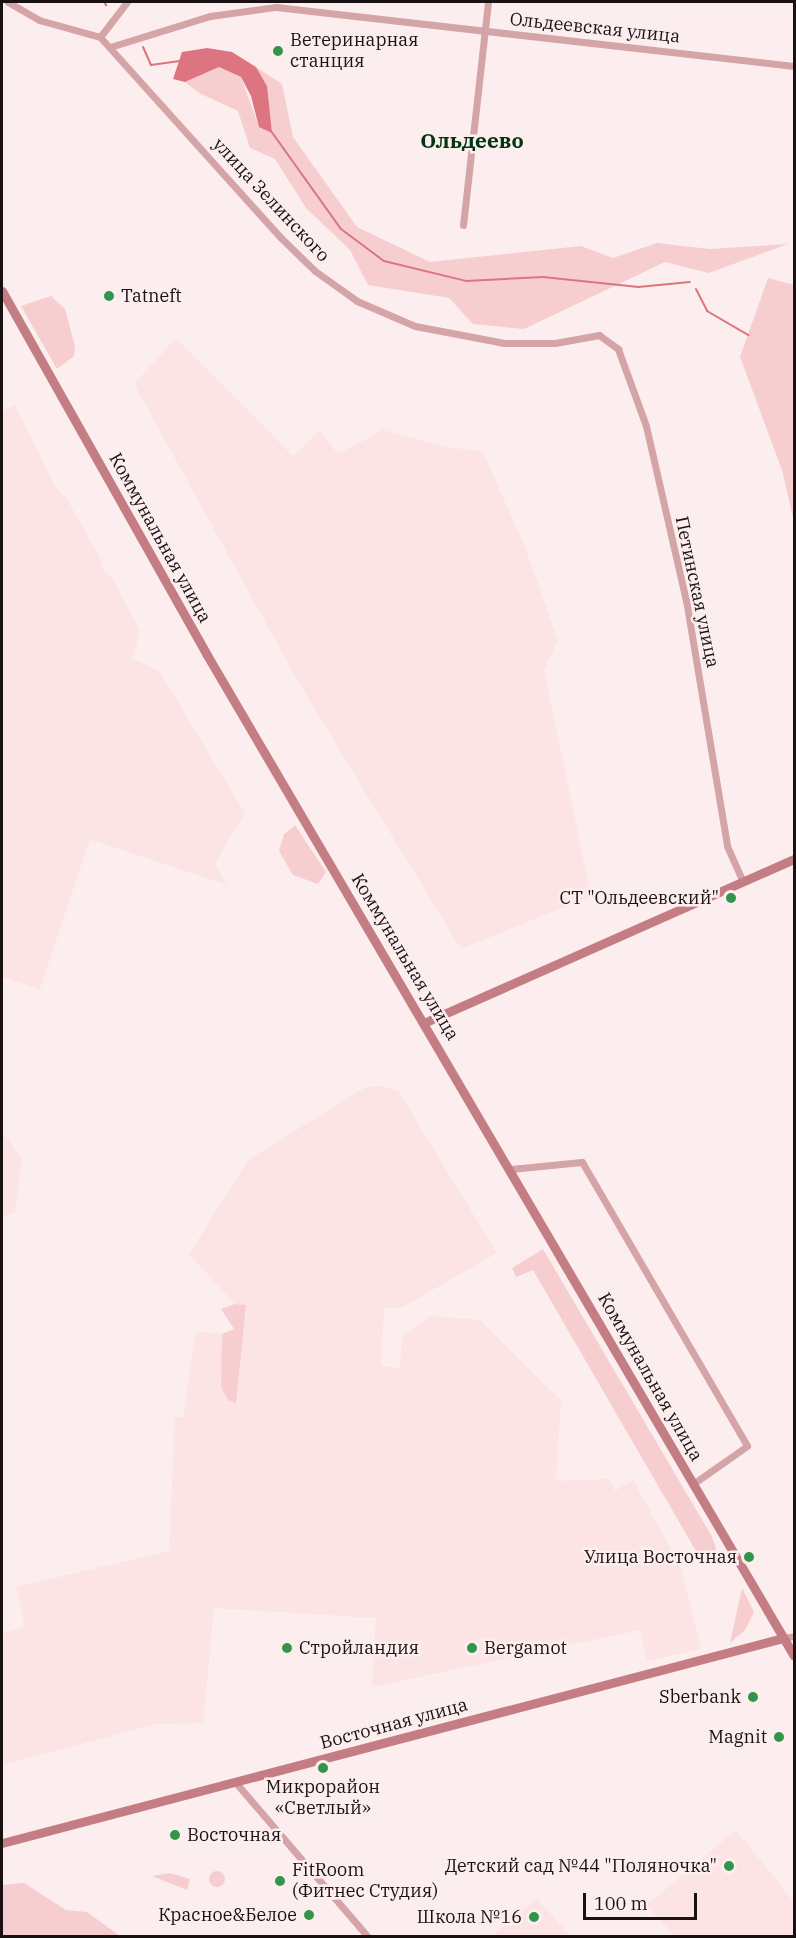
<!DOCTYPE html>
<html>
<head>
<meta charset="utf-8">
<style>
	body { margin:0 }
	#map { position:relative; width:796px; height:1938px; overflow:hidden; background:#fceeef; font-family:"IBM Plex Serif",serif }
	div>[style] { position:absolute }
	.built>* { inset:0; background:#fce3e4 }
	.green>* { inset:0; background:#f6ced0 }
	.round { border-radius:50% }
	.water>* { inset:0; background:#dc7580 }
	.stream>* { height:2px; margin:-1px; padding:0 1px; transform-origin:1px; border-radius:1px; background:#dc7580 }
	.street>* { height:7px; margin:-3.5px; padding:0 3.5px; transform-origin:3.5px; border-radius:3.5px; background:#d5a4a7 }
	.secondary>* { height:9px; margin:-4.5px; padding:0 4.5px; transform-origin:4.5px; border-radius:4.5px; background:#c37d83 }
	.dots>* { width:16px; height:16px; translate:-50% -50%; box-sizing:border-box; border:3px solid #fceeef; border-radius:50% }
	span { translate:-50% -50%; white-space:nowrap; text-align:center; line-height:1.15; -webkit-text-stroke:5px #fceeef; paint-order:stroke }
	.street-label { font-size:18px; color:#1a1212 }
	.poi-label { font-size:18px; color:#1a1212 }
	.left { translate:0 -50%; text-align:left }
	.right { translate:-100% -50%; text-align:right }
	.quarter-label { font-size:21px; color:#023410; font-weight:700 }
	.frame { position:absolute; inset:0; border:3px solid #1a1212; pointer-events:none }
	.scale { position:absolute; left:583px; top:1893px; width:114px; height:27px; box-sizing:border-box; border:3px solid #1a1212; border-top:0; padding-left:8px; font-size:18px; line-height:21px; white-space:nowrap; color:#1a1212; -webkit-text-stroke:4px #fceeef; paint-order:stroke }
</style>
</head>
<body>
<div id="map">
	<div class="built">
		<div style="clip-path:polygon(176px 338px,293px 456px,320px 431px,338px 454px,383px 430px,442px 446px,483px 452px,524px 545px,558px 640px,544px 670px,591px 896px,461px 949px,294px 675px,342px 647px,294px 674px,134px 384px)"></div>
		<div style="clip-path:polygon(15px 405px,55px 486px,67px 499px,101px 560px,102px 569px,111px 576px,140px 630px,133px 658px,159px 671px,245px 813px,214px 864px,227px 885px,90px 839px,40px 989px,2px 977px,2px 411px)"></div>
		<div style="clip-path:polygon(383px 1086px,399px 1092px,497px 1253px,401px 1308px,384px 1308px,381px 1366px,400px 1368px,402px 1336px,430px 1316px,480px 1320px,561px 1400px,556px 1481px,609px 1479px,615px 1491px,633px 1480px,680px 1565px,701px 1649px,647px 1661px,640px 1630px,372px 1687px,376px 1618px,214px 1608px,203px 1723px,156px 1724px,2px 1765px,2px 1634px,25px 1627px,16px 1587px,169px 1551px,175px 1417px,183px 1417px,196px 1331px,222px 1334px,221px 1387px,246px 1306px,235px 1304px,189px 1254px,248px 1160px,366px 1087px)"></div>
		<div style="clip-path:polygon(2px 1131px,22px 1160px,15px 1212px,2px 1217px)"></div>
		<div style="clip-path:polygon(736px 1830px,794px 1902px,794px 1936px,674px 1936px,647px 1905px)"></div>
		<div style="clip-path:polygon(537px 1898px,570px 1936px,492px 1936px)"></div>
	</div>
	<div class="green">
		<div style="clip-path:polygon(219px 67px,241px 77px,259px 127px,267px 86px,256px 67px,282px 84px,293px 137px,357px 227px,430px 262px,581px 246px,613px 258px,657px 243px,710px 249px,788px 244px,709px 273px,665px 262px,524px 329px,473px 324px,449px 298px,368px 285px,350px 250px,306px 208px,275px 159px,250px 148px,238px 111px,199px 93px,185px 82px)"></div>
		<div style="clip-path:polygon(768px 278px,794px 285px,794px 522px,782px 470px,740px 357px)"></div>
		<div style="clip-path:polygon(51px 296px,65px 309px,75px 346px,74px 356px,57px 369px,21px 306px)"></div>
		<div style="clip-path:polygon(295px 825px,326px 872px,318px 884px,293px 875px,279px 851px,284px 834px)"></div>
		<div style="clip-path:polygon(543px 1249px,711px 1535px,716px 1548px,710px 1564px,700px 1558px,533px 1270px,516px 1277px,512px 1268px)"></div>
		<div style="clip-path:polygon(235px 1304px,246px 1305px,236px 1403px,228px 1400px,221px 1387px,222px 1334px,234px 1329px,221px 1309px)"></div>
		<div style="clip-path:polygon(742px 1588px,754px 1612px,745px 1630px,730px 1643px)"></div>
		<div class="round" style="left:209px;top:1871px;width:16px;height:16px"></div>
		<div style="clip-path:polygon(170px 1873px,190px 1879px,187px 1890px,152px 1876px)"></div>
		<div style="clip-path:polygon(24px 1883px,66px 1910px,87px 1912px,120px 1936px,2px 1936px,2px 1885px)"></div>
	</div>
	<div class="water">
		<div style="clip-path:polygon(207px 48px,232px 52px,256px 67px,267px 86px,272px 133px,259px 127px,251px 96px,241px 77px,219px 67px,185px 82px,173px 79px,182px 52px)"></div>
	</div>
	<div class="stream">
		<div style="left:104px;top:2px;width:4px;rotate:56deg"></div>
		<div style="left:143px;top:47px;width:20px;rotate:66deg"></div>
		<div style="left:151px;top:65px;width:29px;rotate:-8deg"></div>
		<div style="left:271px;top:131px;width:120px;rotate:54.5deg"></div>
		<div style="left:341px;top:229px;width:54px;rotate:36.7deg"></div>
		<div style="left:384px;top:261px;width:84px;rotate:13.7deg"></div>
		<div style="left:466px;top:281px;width:77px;rotate:-3deg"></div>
		<div style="left:543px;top:277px;width:96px;rotate:6deg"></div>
		<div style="left:638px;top:287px;width:52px;rotate:-5.5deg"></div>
		<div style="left:696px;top:289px;width:25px;rotate:63deg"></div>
		<div style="left:707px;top:311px;width:48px;rotate:30.3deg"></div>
	</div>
	<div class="street">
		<div style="left:8px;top:2px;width:36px;rotate:30deg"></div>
		<div style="left:39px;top:20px;width:63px;rotate:15.6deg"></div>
		<div style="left:100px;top:37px;width:268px;rotate:48deg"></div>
		<div style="left:279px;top:236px;width:50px;rotate:44.2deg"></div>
		<div style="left:315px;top:271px;width:52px;rotate:35.5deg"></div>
		<div style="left:357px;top:301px;width:63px;rotate:23.3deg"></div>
		<div style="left:415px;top:326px;width:91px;rotate:10.8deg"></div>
		<div style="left:504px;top:343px;width:51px"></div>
		<div style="left:555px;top:343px;width:45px;rotate:-10.3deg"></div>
		<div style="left:599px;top:335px;width:24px;rotate:36deg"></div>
		<div style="left:618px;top:349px;width:82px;rotate:70deg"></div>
		<div style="left:646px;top:426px;width:179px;rotate:77.1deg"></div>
		<div style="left:686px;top:600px;width:249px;rotate:80.5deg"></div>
		<div style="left:727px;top:846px;width:39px;rotate:66deg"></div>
		<div style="left:100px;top:37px;width:44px;rotate:-52.4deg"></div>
		<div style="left:110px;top:47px;width:105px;rotate:-17.2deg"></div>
		<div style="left:210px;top:16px;width:67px;rotate:-7.8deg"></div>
		<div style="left:276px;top:7px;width:521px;rotate:6.5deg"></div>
		<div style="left:463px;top:225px;width:224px;rotate:-83.6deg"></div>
		<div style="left:511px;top:1169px;width:71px;rotate:-5.6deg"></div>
		<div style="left:582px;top:1162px;width:328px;rotate:59.8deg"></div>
		<div style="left:747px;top:1446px;width:66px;rotate:144.9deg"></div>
		<div style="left:783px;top:1638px;width:11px;rotate:-10deg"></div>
		<div style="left:236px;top:1783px;width:201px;rotate:49.4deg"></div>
	</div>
	<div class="secondary">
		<div style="left:2px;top:291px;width:418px;rotate:60.6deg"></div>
		<div style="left:207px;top:655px;width:1160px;rotate:59.61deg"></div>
		<div style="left:426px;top:1022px;width:402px;rotate:-23.9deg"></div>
		<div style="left:2px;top:1843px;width:807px;rotate:-14.71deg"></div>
	</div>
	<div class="dots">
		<div style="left:278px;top:51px;background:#339549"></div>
		<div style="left:109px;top:296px;background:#339549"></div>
		<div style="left:731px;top:898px;background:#339549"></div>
		<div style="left:749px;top:1557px;background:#339549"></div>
		<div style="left:287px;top:1648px;background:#339549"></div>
		<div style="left:472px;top:1648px;background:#339549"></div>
		<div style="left:753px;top:1697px;background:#339549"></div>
		<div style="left:779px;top:1737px;background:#339549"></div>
		<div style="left:323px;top:1768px;background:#339549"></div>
		<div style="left:175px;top:1835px;background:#339549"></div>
		<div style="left:729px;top:1866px;background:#339549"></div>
		<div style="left:280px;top:1881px;background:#339549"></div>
		<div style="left:309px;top:1915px;background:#339549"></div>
		<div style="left:534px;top:1917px;background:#339549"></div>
	</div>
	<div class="street-label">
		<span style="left:595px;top:28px;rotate:6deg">Ольдеевская улица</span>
		<span style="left:271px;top:200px;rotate:47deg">улица Зелинского</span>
		<span style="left:160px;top:538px;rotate:61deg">Коммунальная улица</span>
		<span style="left:697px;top:592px;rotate:78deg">Петинская улица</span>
		<span style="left:405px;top:957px;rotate:59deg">Коммунальная улица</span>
		<span style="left:650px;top:1377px;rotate:60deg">Коммунальная улица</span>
		<span style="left:394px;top:1724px;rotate:-15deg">Восточная улица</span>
	</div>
	<div class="poi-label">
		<span class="left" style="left:290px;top:51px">Ветеринарная<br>станция</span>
		<span class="left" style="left:121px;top:296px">Tatneft</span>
		<span class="right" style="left:719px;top:898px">СТ "Ольдеевский"</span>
		<span class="right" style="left:737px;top:1557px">Улица Восточная</span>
		<span class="left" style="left:299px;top:1648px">Стройландия</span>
		<span class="left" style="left:484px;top:1648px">Bergamot</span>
		<span class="right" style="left:741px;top:1697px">Sberbank</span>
		<span class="right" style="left:767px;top:1737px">Magnit</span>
		<span style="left:323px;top:1798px">Микрорайон<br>«Светлый»</span>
		<span class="left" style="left:187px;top:1835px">Восточная</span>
		<span class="right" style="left:717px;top:1866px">Детский сад №44 "Поляночка"</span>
		<span class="left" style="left:292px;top:1881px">FitRoom<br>(Фитнес Студия)</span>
		<span class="right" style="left:297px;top:1915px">Красное&amp;Белое</span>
		<span class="right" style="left:522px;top:1917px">Школа №16</span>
	</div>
	<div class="quarter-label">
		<span style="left:472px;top:140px">Ольдеево</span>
	</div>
	<div class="frame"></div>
	<div class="scale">100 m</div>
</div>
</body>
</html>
